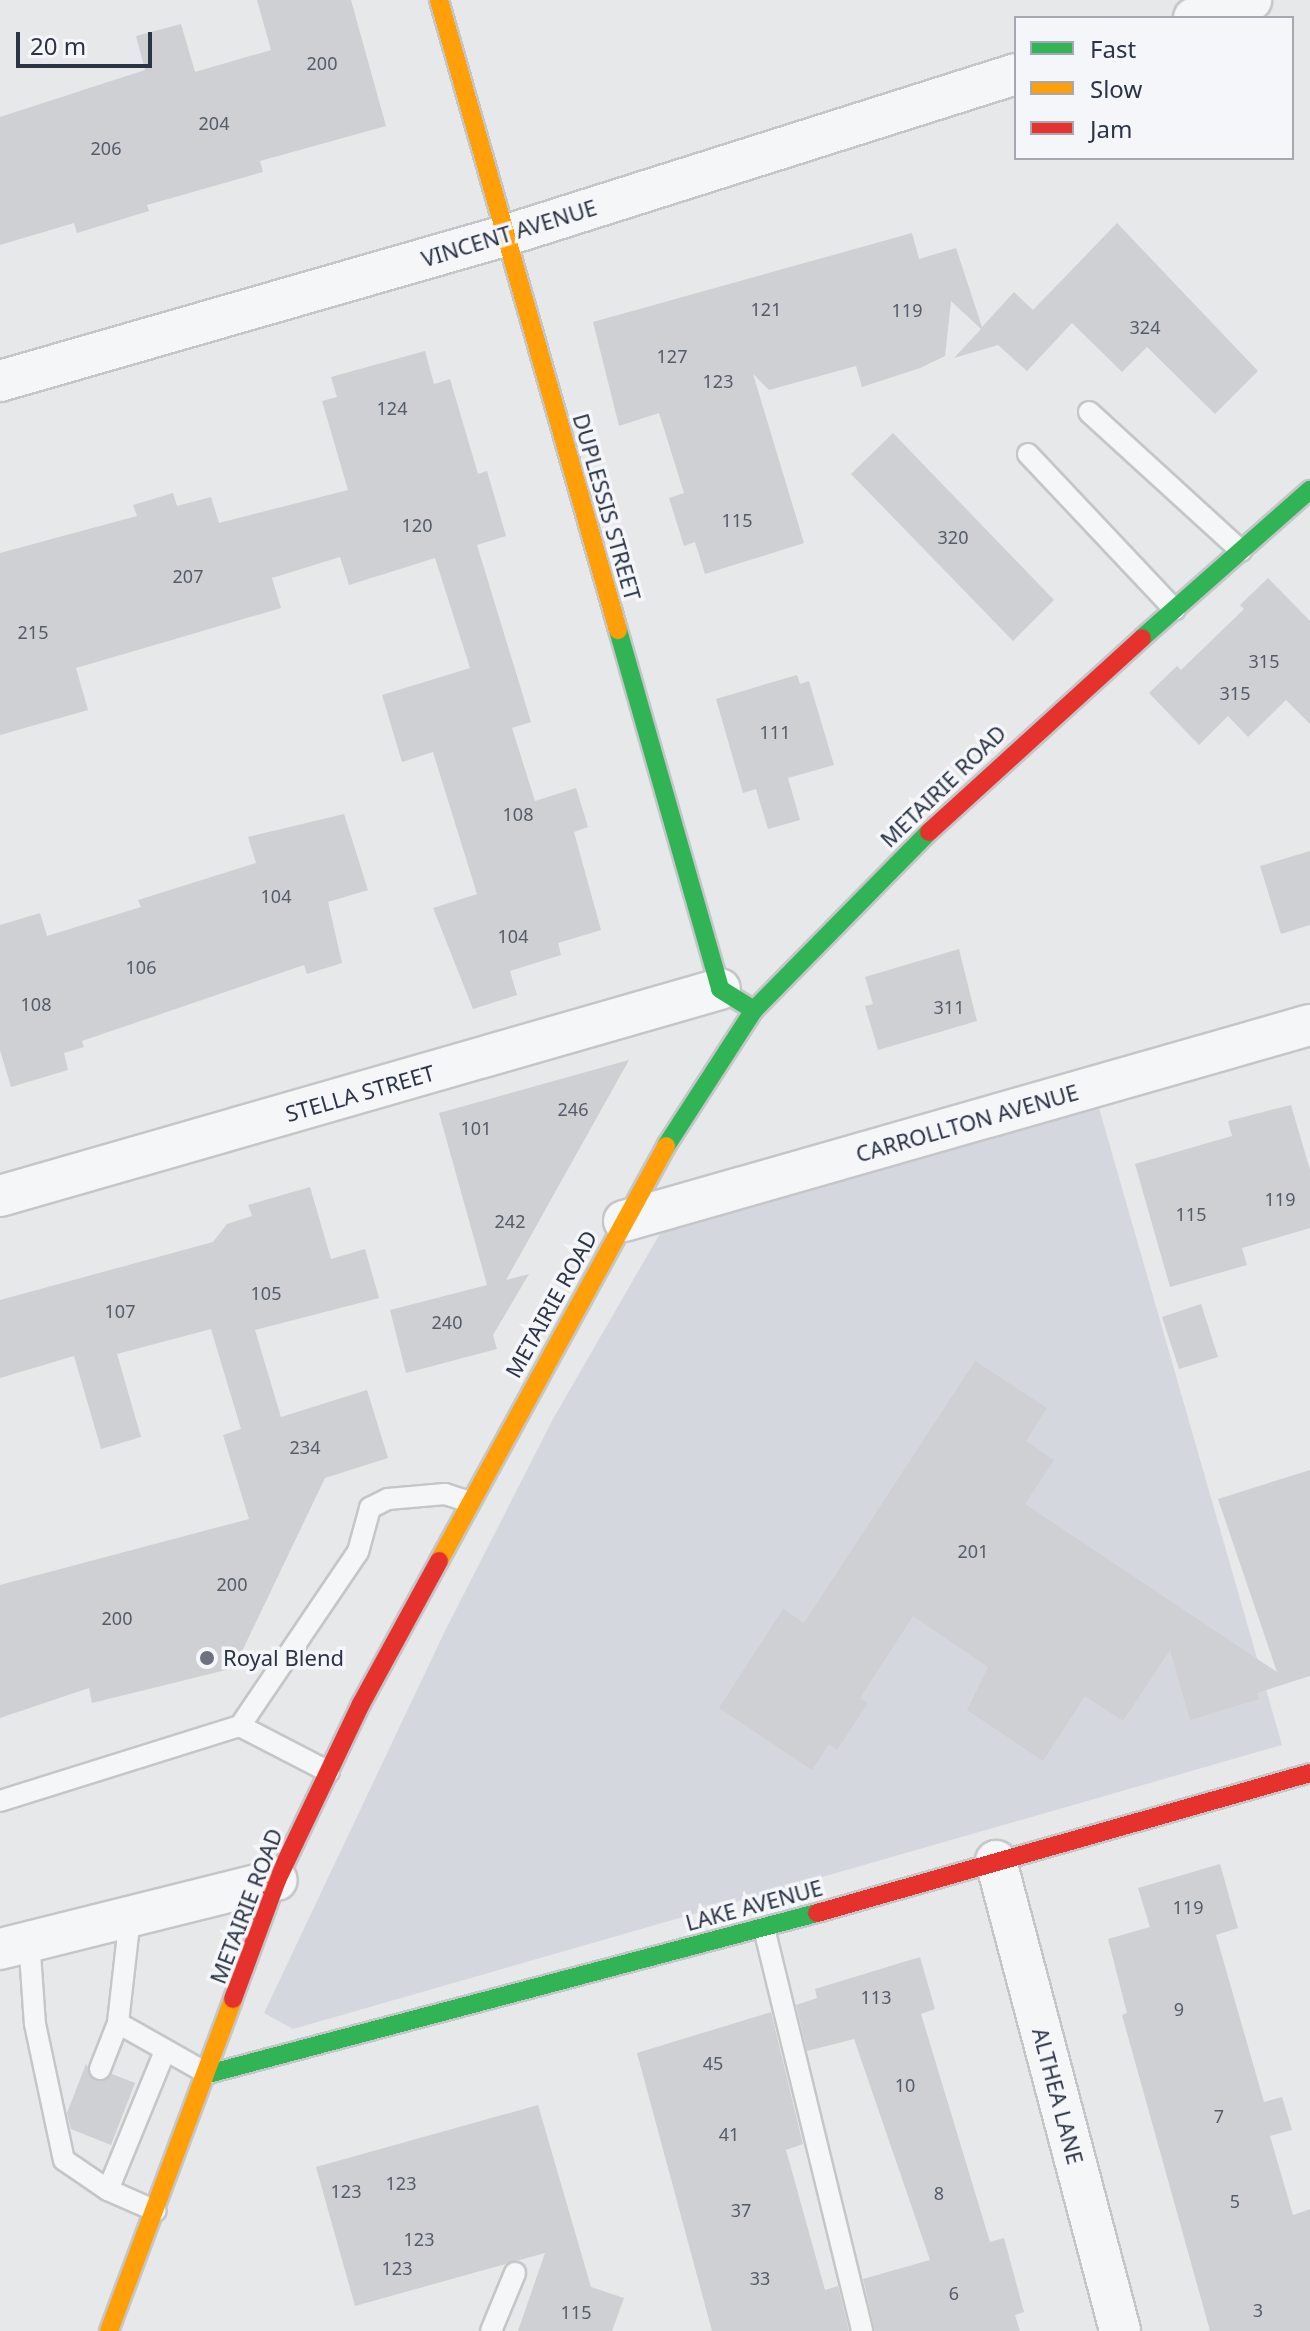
<!DOCTYPE html>
<html>
<head>
<meta charset="utf-8">
<style>
	body { margin:0 }
	#map { position:relative; width:1310px; height:2331px; overflow:hidden; background:#e6e8ea; font-family:"Noto Sans",sans-serif }
	div>[style] { position:absolute }
	.built>* { inset:0; background:#d4d7dd }
	.building>* { inset:0; background:#ced0d3 }
	.roads { filter:drop-shadow(2px 0 #c4c6c8) drop-shadow(-2px 0 #c4c6c8) drop-shadow(0 2px #c4c6c8) drop-shadow(0 -2px #c4c6c8) }
	.lane>* { height:20px; margin:-10px; padding:0 10px; transform-origin:10px; border-radius:10px; background:#f5f6f7 }
	.street>* { height:40px; margin:-20px; padding:0 20px; transform-origin:20px; border-radius:20px; background:#f5f6f7 }
	.fast>* { height:18px; margin:-9px; padding:0 9px; transform-origin:9px; border-radius:9px; background:#30b455 }
	.slow>* { height:18px; margin:-9px; padding:0 9px; transform-origin:9px; border-radius:9px; background:#ff9f0a }
	.jam>* { height:18px; margin:-9px; padding:0 9px; transform-origin:9px; border-radius:9px; background:#e5322d }
	.dots>* { width:22px; height:22px; translate:-50% -50%; box-sizing:border-box; border:4px solid #f4f6f9; border-radius:50% }
	span { translate:-50% -50%; white-space:nowrap; text-align:center; line-height:1.15; -webkit-text-stroke:7px #f4f6f9; paint-order:stroke }
	.number-label { font-size:18px; color:#545c69 }
	.number-label span { -webkit-text-stroke-width:0 }
	.street-label { font-size:22px; color:#2b3445 }
	.poi-label { font-size:22px; color:#2b3445 }
	.left { translate:0 -50%; text-align:left }
	.legend { position:absolute; left:1014px; top:16px; width:280px; height:144px; box-sizing:border-box; background:#f4f6f9; border:2px solid #a4a8b1; margin:0; padding:10px 14px; list-style:none; font-size:24px; color:#2b3445 }
	.legend li { display:flex; align-items:center; gap:16px; height:40px }
	.legend b { width:40px; border:2px solid #a4a8b1 }
	.scale { position:absolute; left:16px; top:32px; width:136px; height:36px; box-sizing:border-box; border:4px solid #2b3445; border-top:0; padding-left:10px; font-size:24px; line-height:28px; white-space:nowrap; color:#2b3445; -webkit-text-stroke:6px #f4f6f9; paint-order:stroke }
</style>
</head>
<body>
<div id="map">
	<div class="built">
		<div style="clip-path:polygon(1097px 1101px,1282px 1745px,293px 2029px,264px 2013px,444px 1633px,553px 1419px,662px 1230px)"></div>
	</div>
	<div class="building">
		<div style="clip-path:polygon(257px 0,351px 0,386px 126px,260px 161px,263px 172px,147px 205px,149px 211px,77px 233px,74px 223px,0 245px,0 117px,145px 70px,136px 36px,181px 24px,195px 72px,271px 50px)"></div>
		<div style="clip-path:polygon(1117px 223px,1258px 371px,1215px 414px,1147px 347px,1122px 372px,1072px 323px,1027px 371px,998px 345px,954px 358px,981px 329px,951px 301px,945px 356px,920px 368px,862px 387px,856px 366px,769px 390px,753px 374px,804px 543px,705px 574px,695px 542px,684px 546px,669px 498px,684px 493px,659px 413px,619px 426px,593px 322px,912px 233px,919px 259px,956px 248px,982px 327px,1014px 292px,1033px 310px)"></div>
		<div style="clip-path:polygon(425px 351px,434px 384px,450px 379px,478px 474px,487px 471px,506px 536px,477px 545px,531px 722px,512px 728px,535px 801px,576px 788px,588px 827px,574px 832px,601px 930px,558px 943px,561px 955px,510px 971px,517px 995px,473px 1009px,433px 908px,477px 894px,433px 752px,402px 762px,382px 695px,470px 668px,435px 558px,349px 585px,340px 557px,272px 578px,281px 608px,76px 668px,88px 710px,0 735px,0 553px,137px 516px,133px 505px,173px 493px,177px 506px,211px 497px,219px 523px,348px 490px,322px 401px,337px 397px,331px 377px)"></div>
		<div style="clip-path:polygon(893px 433px,1054px 600px,1013px 641px,851px 474px)"></div>
		<div style="clip-path:polygon(1268px 578px,1310px 621px,1310px 724px,1286px 700px,1248px 737px,1228px 716px,1199px 745px,1149px 693px,1177px 666px,1181px 670px,1244px 609px,1240px 605px)"></div>
		<div style="clip-path:polygon(797px 675px,800px 684px,809px 681px,834px 765px,788px 778px,800px 820px,768px 829px,756px 789px,743px 793px,716px 699px)"></div>
		<div style="clip-path:polygon(344px 814px,368px 890px,328px 902px,342px 963px,307px 974px,304px 965px,82px 1041px,84px 1047px,64px 1053px,68px 1070px,11px 1087px,0 1050px,0 925px,40px 913px,47px 936px,141px 907px,138px 900px,256px 863px,248px 837px)"></div>
		<div style="clip-path:polygon(1310px 851px,1310px 925px,1281px 934px,1260px 866px)"></div>
		<div style="clip-path:polygon(959px 949px,977px 1021px,878px 1050px,865px 1006px,873px 1004px,865px 977px)"></div>
		<div style="clip-path:polygon(629px 1060px,506px 1280px,529px 1274px,493px 1335px,497px 1349px,406px 1373px,390px 1310px,487px 1285px,439px 1113px)"></div>
		<div style="clip-path:polygon(1291px 1105px,1310px 1170px,1310px 1228px,1242px 1248px,1247px 1265px,1170px 1287px,1135px 1164px,1232px 1136px,1228px 1121px)"></div>
		<div style="clip-path:polygon(310px 1187px,331px 1259px,365px 1249px,379px 1298px,255px 1330px,281px 1417px,367px 1390px,388px 1458px,325px 1478px,234px 1668px,92px 1703px,89px 1688px,0 1718px,0 1585px,249px 1519px,223px 1435px,241px 1429px,211px 1329px,117px 1354px,141px 1437px,101px 1449px,74px 1356px,0 1378px,0 1300px,213px 1242px,227px 1224px,252px 1216px,248px 1205px)"></div>
		<div style="clip-path:polygon(1201px 1304px,1218px 1357px,1179px 1369px,1162px 1317px)"></div>
		<div style="clip-path:polygon(975px 1361px,1047px 1408px,1026px 1441px,1054px 1460px,1025px 1504px,1277px 1672px,1218px 1499px,1310px 1470px,1310px 1676px,1257px 1693px,1259px 1699px,1190px 1720px,1170px 1650px,1123px 1721px,1085px 1696px,1043px 1761px,967px 1710px,988px 1667px,913px 1616px,860px 1698px,868px 1703px,837px 1750px,829px 1744px,812px 1770px,719px 1708px,783px 1609px,804px 1623px)"></div>
		<div style="clip-path:polygon(1220px 1864px,1238px 1928px,1216px 1935px,1264px 2102px,1282px 2097px,1292px 2130px,1270px 2136px,1293px 2215px,1310px 2209px,1310px 2331px,1210px 2331px,1122px 2015px,1127px 2013px,1108px 1939px,1150px 1927px,1138px 1888px)"></div>
		<div style="clip-path:polygon(920px 1957px,935px 2009px,921px 2014px,990px 2242px,1004px 2238px,1024px 2312px,1015px 2315px,1020px 2331px,875px 2331px,863px 2279px,930px 2260px,854px 2039px,807px 2051px,796px 2005px,817px 1998px,815px 1989px)"></div>
		<div style="clip-path:polygon(771px 2012px,803px 2144px,786px 2150px,825px 2290px,838px 2286px,849px 2331px,712px 2331px,637px 2053px)"></div>
		<div style="clip-path:polygon(86px 2064px,96px 2081px,112px 2074px,135px 2083px,111px 2145px,71px 2129px,67px 2113px)"></div>
		<div style="clip-path:polygon(538px 2105px,591px 2287px,624px 2298px,612px 2331px,518px 2331px,545px 2253px,355px 2306px,316px 2167px)"></div>
	</div>
	<div class="roads">
		<div class="lane">
			<div style="left:1089px;top:412px;width:206px;rotate:42.4deg"></div>
			<div style="left:1028px;top:454px;width:214px;rotate:46.7deg"></div>
			<div style="left:240px;top:1726px;width:210px;rotate:-55.9deg"></div>
			<div style="left:358px;top:1552px;width:46px;rotate:-74.7deg"></div>
			<div style="left:370px;top:1508px;width:20px;rotate:-27deg"></div>
			<div style="left:388px;top:1499px;width:57px;rotate:-5deg"></div>
			<div style="left:445px;top:1494px;width:26px;rotate:18deg"></div>
			<div style="left:0;top:1801px;width:251px;rotate:-17.4deg"></div>
			<div style="left:240px;top:1726px;width:100px;rotate:27.3deg"></div>
			<div style="left:130px;top:1917px;width:107px;rotate:96.5deg"></div>
			<div style="left:118px;top:2023px;width:103px;rotate:29.5deg"></div>
			<div style="left:764px;top:1928px;width:415px;rotate:76.3deg"></div>
			<div style="left:29px;top:1939px;width:85px;rotate:86deg"></div>
			<div style="left:35px;top:2024px;width:139px;rotate:78deg"></div>
			<div style="left:64px;top:2160px;width:53px;rotate:34.3deg"></div>
			<div style="left:108px;top:2190px;width:52px;rotate:23.6deg"></div>
			<div style="left:100px;top:2069px;width:49px;rotate:-68.6deg"></div>
			<div style="left:108px;top:2190px;width:150px;rotate:-67.7deg"></div>
			<div style="left:491px;top:2331px;width:63px;rotate:-67.5deg"></div>
		</div>
		<div class="street">
			<div style="left:1194px;top:18px;width:60px;rotate:-17.5deg"></div>
			<div style="left:0;top:381px;width:524px;rotate:-16.05deg"></div>
			<div style="left:504px;top:236px;width:537px;rotate:-17.56deg"></div>
			<div style="left:0;top:1196px;width:749px;rotate:-16.04deg"></div>
			<div style="left:624px;top:1221px;width:713px;rotate:-15.95deg"></div>
			<div style="left:996px;top:1861px;width:486px;rotate:75.2deg"></div>
			<div style="left:0;top:1949px;width:285px;rotate:-14deg"></div>
		</div>
		<div class="fast">
			<div style="left:618px;top:630px;width:373px;rotate:74.1deg"></div>
			<div style="left:720px;top:989px;width:40px;rotate:32deg"></div>
			<div style="left:1142px;top:638px;width:224px;rotate:-41.4deg"></div>
			<div style="left:666px;top:1146px;width:162px;rotate:-57.1deg"></div>
			<div style="left:754px;top:1010px;width:250px;rotate:-45.5deg"></div>
			<div style="left:208px;top:2074px;width:630px;rotate:-14.81deg"></div>
		</div>
		<div class="slow">
			<div style="left:439px;top:0;width:655px;rotate:74.14deg"></div>
			<div style="left:439px;top:1561px;width:473px;rotate:-61.3deg"></div>
			<div style="left:109px;top:2331px;width:354px;rotate:-69.5deg"></div>
		</div>
		<div class="jam">
			<div style="left:929px;top:832px;width:288px;rotate:-42.3deg"></div>
			<div style="left:817px;top:1913px;width:512px;rotate:-15.85deg"></div>
			<div style="left:233px;top:1999px;width:127px;rotate:-69.7deg"></div>
			<div style="left:277px;top:1880px;width:195px;rotate:-64.5deg"></div>
			<div style="left:361px;top:1704px;width:163px;rotate:-61.4deg"></div>
		</div>
	</div>
	<div class="dots">
		<div style="left:207px;top:1658px;background:#6c737f"></div>
	</div>
	<div class="number-label">
		<span style="left:322px;top:63px">200</span>
		<span style="left:214px;top:123px">204</span>
		<span style="left:106px;top:148px">206</span>
		<span style="left:766px;top:309px">121</span>
		<span style="left:907px;top:310px">119</span>
		<span style="left:1145px;top:327px">324</span>
		<span style="left:672px;top:356px">127</span>
		<span style="left:718px;top:381px">123</span>
		<span style="left:392px;top:408px">124</span>
		<span style="left:737px;top:520px">115</span>
		<span style="left:417px;top:525px">120</span>
		<span style="left:953px;top:537px">320</span>
		<span style="left:188px;top:576px">207</span>
		<span style="left:33px;top:632px">215</span>
		<span style="left:1264px;top:661px">315</span>
		<span style="left:1235px;top:693px">315</span>
		<span style="left:775px;top:732px">111</span>
		<span style="left:518px;top:814px">108</span>
		<span style="left:276px;top:896px">104</span>
		<span style="left:513px;top:936px">104</span>
		<span style="left:141px;top:967px">106</span>
		<span style="left:36px;top:1004px">108</span>
		<span style="left:949px;top:1007px">311</span>
		<span style="left:573px;top:1109px">246</span>
		<span style="left:476px;top:1128px">101</span>
		<span style="left:1280px;top:1199px">119</span>
		<span style="left:1191px;top:1214px">115</span>
		<span style="left:510px;top:1221px">242</span>
		<span style="left:266px;top:1293px">105</span>
		<span style="left:120px;top:1311px">107</span>
		<span style="left:447px;top:1322px">240</span>
		<span style="left:305px;top:1447px">234</span>
		<span style="left:973px;top:1551px">201</span>
		<span style="left:232px;top:1584px">200</span>
		<span style="left:117px;top:1618px">200</span>
		<span style="left:1188px;top:1907px">119</span>
		<span style="left:876px;top:1997px">113</span>
		<span style="left:1179px;top:2009px">9</span>
		<span style="left:713px;top:2063px">45</span>
		<span style="left:905px;top:2085px">10</span>
		<span style="left:1219px;top:2116px">7</span>
		<span style="left:729px;top:2134px">41</span>
		<span style="left:401px;top:2183px">123</span>
		<span style="left:346px;top:2191px">123</span>
		<span style="left:939px;top:2193px">8</span>
		<span style="left:1235px;top:2201px">5</span>
		<span style="left:741px;top:2210px">37</span>
		<span style="left:419px;top:2239px">123</span>
		<span style="left:397px;top:2268px">123</span>
		<span style="left:760px;top:2278px">33</span>
		<span style="left:954px;top:2293px">6</span>
		<span style="left:1258px;top:2310px">3</span>
		<span style="left:576px;top:2312px">115</span>
	</div>
	<div class="street-label">
		<span style="left:509px;top:233px;rotate:-17deg">VINCENT AVENUE</span>
		<span style="left:607px;top:507px;rotate:74deg">DUPLESSIS STREET</span>
		<span style="left:943px;top:786px;rotate:-44deg">METAIRIE ROAD</span>
		<span style="left:360px;top:1093px;rotate:-16deg">STELLA STREET</span>
		<span style="left:967px;top:1123px;rotate:-16deg">CARROLLTON AVENUE</span>
		<span style="left:551px;top:1304px;rotate:-61deg">METAIRIE ROAD</span>
		<span style="left:754px;top:1905px;rotate:-15deg">LAKE AVENUE</span>
		<span style="left:246px;top:1906px;rotate:-69deg">METAIRIE ROAD</span>
		<span style="left:1058px;top:2096px;rotate:75deg">ALTHEA LANE</span>
	</div>
	<div class="poi-label">
		<span class="left" style="left:223px;top:1658px">Royal Blend</span>
	</div>
	<ul class="legend">
	<li><b style="height:10px;background:#30b455"></b>Fast</li>
	<li><b style="height:10px;background:#ff9f0a"></b>Slow</li>
	<li><b style="height:10px;background:#e5322d"></b>Jam</li>
	</ul>
	<div class="scale">20 m</div>
</div>
</body>
</html>
